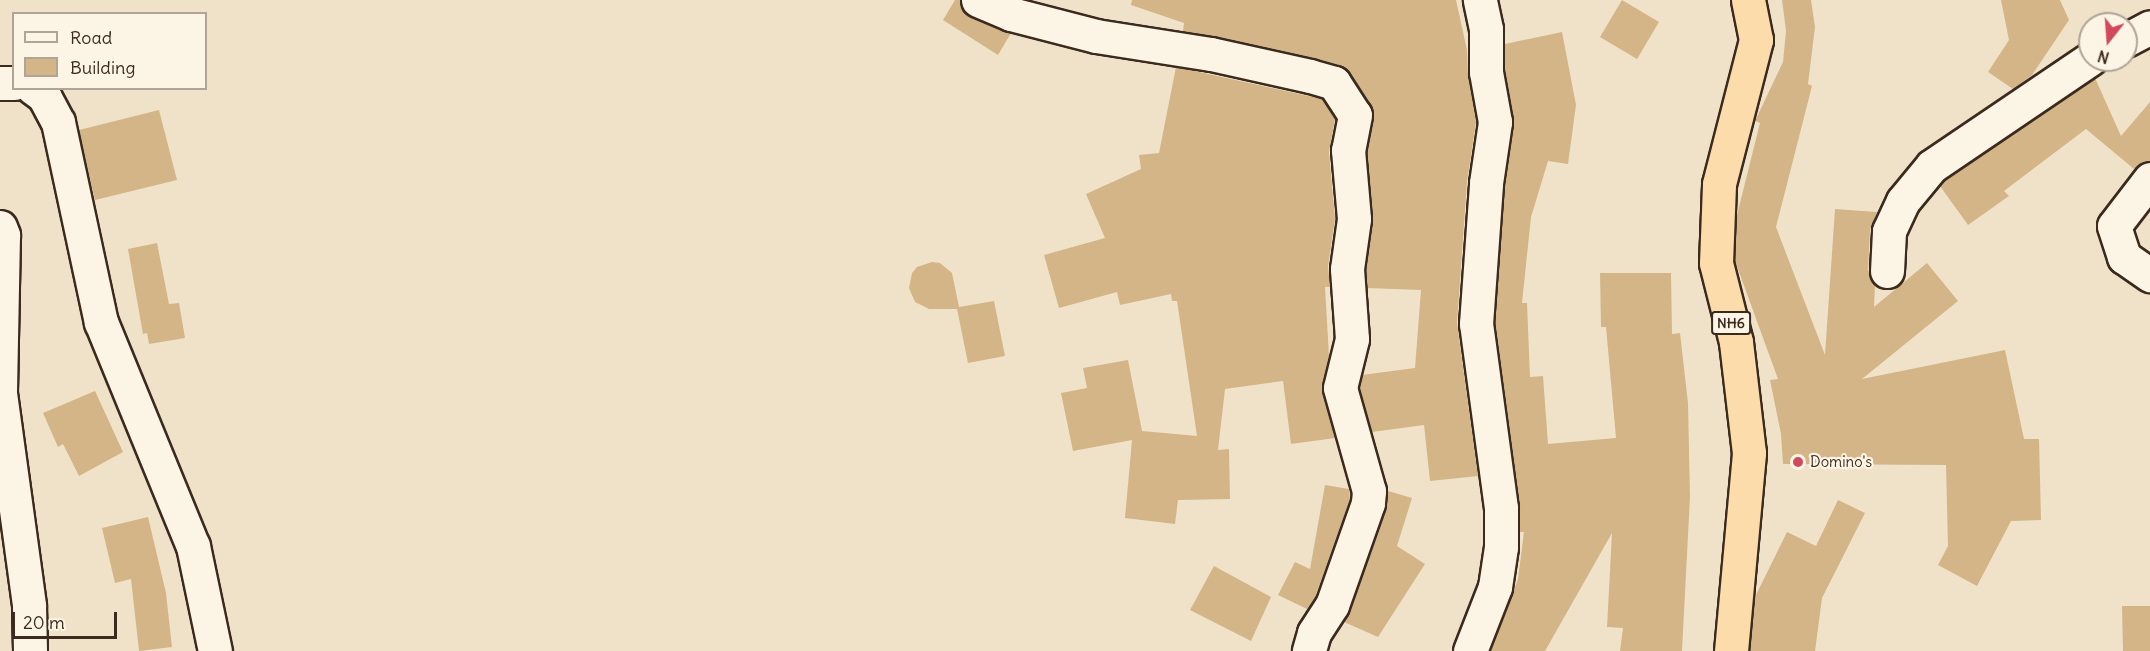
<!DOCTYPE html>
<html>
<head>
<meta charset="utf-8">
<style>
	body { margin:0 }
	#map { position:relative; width:2150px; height:651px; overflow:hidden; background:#f0e2c9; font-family:Delius,sans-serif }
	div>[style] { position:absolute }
	.building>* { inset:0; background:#d3b587 }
	.roads { filter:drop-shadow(2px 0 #3b2a1e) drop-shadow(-2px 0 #3b2a1e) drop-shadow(0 2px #3b2a1e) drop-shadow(0 -2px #3b2a1e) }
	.minor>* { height:33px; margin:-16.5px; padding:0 16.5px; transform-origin:16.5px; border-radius:16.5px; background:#fcf5e5 }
	.trunk>* { height:33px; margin:-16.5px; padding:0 16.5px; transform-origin:16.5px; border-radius:16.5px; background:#fddcac }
	.dots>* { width:16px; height:16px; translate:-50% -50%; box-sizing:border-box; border:3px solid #fcf5e5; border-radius:50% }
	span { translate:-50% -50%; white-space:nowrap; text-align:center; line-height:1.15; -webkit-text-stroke:4.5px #fcf5e5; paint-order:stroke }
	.shield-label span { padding:2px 4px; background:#fcf5e5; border:2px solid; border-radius:4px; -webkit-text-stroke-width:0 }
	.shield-label { font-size:14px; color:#3b2a1e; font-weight:700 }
	.poi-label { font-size:15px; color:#3b2a1e }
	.left { translate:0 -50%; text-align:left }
	.legend { position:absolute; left:12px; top:12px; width:195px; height:78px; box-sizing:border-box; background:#fcf5e5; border:2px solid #afa495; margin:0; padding:8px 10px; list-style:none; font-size:18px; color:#3b2a1e }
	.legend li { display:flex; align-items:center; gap:12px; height:30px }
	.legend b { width:30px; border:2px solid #afa495 }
	.north { position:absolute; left:2078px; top:12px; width:60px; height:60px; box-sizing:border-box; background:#fcf5e5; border:2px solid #afa495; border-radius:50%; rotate:197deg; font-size:16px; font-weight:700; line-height:24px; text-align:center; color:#3b2a1e }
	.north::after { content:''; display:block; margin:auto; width:21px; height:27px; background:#d1495b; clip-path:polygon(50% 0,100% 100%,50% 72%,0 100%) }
	.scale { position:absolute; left:12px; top:612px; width:105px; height:27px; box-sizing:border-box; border:3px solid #3b2a1e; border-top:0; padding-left:8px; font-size:18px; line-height:21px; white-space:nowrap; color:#3b2a1e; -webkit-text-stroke:4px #fcf5e5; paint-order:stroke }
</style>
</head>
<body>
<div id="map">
	<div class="building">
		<div style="clip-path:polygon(955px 0,960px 0,963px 11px,970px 17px,1011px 33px,998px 55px,943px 20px)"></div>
		<div style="clip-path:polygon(1132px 0,1456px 0,1467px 50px,1468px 75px,1476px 122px,1467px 182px,1457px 323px,1478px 476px,1430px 481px,1424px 425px,1372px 432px,1359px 388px,1362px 375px,1415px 368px,1421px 290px,1367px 288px,1366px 270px,1373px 217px,1367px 151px,1373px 118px,1371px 105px,1350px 73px,1339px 65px,1314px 58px,1183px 31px,1184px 23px,1131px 5px)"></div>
		<div style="clip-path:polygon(1622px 0,1659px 22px,1637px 59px,1600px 37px)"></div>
		<div style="clip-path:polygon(1782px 0,1811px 0,1815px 27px,1808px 84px,1812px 86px,1776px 227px,1825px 355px,1835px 209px,1877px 212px,1870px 230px,1868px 270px,1875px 285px,1874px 307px,1927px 263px,1958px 301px,1862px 379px,2005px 350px,2024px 439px,2039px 439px,2041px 520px,2011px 521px,1977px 586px,1938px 565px,1948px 546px,1946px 465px,1783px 464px,1781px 434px,1770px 380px,1778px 379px,1735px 261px,1737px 215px,1760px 123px,1755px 121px,1783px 62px,1786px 31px)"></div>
		<div style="clip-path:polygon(2001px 0,2060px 0,2069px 20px,2032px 75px,2013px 89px,1988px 72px,2009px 40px)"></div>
		<div style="clip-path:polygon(1562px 32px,1576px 105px,1568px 164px,1548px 161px,1531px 217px,1522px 303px,1527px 303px,1530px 377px,1543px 376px,1548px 444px,1616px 438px,1606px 327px,1601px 327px,1600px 273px,1671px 273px,1672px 334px,1680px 333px,1688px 403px,1690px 497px,1682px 651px,1620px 651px,1623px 628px,1607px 627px,1612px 533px,1545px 651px,1491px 651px,1518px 579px,1524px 532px,1520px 532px,1520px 505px,1495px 323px,1505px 185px,1514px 124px,1505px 70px,1505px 44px)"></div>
		<div style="clip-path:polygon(1176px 67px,1322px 99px,1335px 119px,1329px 152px,1335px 219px,1328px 266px,1330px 287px,1325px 287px,1329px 356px,1322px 384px,1335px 438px,1291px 444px,1283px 381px,1225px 389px,1218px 450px,1229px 449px,1230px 499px,1178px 500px,1175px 524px,1125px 518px,1132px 440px,1073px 451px,1061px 393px,1087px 388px,1083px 368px,1128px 360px,1142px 431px,1197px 436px,1177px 301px,1172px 301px,1171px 294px,1120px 305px,1117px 292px,1059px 308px,1044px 255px,1105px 238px,1086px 194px,1141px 169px,1139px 155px,1159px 153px)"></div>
		<div style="clip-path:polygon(2095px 78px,2121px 136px,2150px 102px,2150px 161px,2142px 162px,2134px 169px,2086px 129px,2004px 191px,2009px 196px,1968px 225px,1940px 186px,1945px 180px)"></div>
		<div style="clip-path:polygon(159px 110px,177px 180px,95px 200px,79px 130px)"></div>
		<div style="clip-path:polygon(157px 243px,169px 304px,179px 303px,185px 338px,149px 344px,147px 333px,143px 334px,128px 249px)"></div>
		<div style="clip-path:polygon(932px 262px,940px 263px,952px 273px,959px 307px,994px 301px,1005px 356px,968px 363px,957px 309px,929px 309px,915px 302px,909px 288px,912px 273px,917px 267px)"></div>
		<div style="clip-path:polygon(95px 391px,123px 452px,79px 476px,63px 444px,58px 447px,43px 413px)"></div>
		<div style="clip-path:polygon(1325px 485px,1349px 489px,1350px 499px,1315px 597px,1307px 609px,1278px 595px,1295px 562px,1310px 569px)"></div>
		<div style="clip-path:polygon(1388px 491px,1412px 498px,1397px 546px,1425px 564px,1378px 637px,1344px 622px,1386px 509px)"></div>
		<div style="clip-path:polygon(1838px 500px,1865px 513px,1822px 598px,1815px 651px,1750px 651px,1755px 597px,1787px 532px,1816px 546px)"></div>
		<div style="clip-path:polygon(148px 517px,166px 593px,172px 647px,139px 651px,131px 579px,115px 583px,102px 528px)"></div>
		<div style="clip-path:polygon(1214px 566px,1271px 597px,1251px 641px,1190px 610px)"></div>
		<div style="clip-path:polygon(2122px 606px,2150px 606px,2150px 651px,2123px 651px)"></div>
	</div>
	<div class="roads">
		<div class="minor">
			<div style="left:978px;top:0;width:36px;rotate:23deg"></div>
			<div style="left:1011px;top:14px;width:88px;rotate:14.5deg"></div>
			<div style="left:1096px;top:36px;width:116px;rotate:8.9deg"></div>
			<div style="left:1211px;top:54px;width:101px;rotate:12.5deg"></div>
			<div style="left:1310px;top:76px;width:25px;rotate:16deg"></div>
			<div style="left:1334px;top:83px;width:38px;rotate:57deg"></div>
			<div style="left:1355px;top:115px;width:36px;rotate:101deg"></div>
			<div style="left:1348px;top:150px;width:69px;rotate:85deg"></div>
			<div style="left:1354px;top:219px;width:50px;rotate:98deg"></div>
			<div style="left:1347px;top:269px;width:70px;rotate:85.9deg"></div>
			<div style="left:1352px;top:339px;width:50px;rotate:103.8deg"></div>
			<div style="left:1340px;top:388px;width:107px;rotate:74.3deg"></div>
			<div style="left:1369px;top:491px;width:12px;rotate:95deg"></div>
			<div style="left:1368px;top:503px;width:108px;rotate:109.4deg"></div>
			<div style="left:1332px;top:605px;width:33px;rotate:123deg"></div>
			<div style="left:1314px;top:633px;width:19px;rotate:106deg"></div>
			<div style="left:2126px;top:40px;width:27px;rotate:-28deg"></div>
			<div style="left:0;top:83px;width:14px"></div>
			<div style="left:33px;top:88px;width:14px;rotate:36deg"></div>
			<div style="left:44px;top:96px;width:30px;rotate:62deg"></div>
			<div style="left:58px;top:122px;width:205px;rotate:77.9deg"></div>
			<div style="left:101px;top:322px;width:242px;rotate:67.7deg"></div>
			<div style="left:193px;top:546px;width:107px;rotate:78.2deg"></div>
			<div style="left:2150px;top:179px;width:59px;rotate:127.5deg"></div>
			<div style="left:2114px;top:226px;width:33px;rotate:72deg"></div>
			<div style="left:2124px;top:257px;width:32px;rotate:35deg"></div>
			<div style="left:0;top:227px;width:9px;rotate:69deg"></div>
			<div style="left:3px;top:235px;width:158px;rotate:91.1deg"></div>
			<div style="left:0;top:393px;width:215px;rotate:82.2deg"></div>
			<div style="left:29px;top:606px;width:45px;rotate:88.7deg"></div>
			<div style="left:1887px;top:271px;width:40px;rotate:-87.1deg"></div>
			<div style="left:1889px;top:231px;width:33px;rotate:-65deg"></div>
			<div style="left:1903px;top:201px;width:45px;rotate:-50.4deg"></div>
			<div style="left:1932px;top:166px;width:191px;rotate:-34.1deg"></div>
			<div style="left:1470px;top:651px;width:69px;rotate:-68.7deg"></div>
			<div style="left:1495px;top:587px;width:40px;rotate:-81.5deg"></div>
			<div style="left:1501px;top:547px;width:39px;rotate:-90deg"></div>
			<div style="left:1501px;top:508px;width:186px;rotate:-97.7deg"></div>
			<div style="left:1476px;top:324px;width:141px;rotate:-85.9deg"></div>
			<div style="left:1486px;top:183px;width:62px;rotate:-81.6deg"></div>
			<div style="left:1495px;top:122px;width:51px;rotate:-100.2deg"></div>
			<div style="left:1486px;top:72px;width:43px;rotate:-90deg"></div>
			<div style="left:1486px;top:29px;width:30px;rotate:-102deg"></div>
		</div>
		<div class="trunk">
			<div style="left:1731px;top:651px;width:199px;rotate:-84.8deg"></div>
			<div style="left:1749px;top:453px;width:112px;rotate:-96.7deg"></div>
			<div style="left:1736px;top:342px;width:81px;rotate:-104.2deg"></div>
			<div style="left:1716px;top:263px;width:79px;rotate:-87.8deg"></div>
			<div style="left:1719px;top:184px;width:149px;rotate:-75.6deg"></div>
			<div style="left:1756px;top:40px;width:41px;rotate:-101.3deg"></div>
		</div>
	</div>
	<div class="dots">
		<div style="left:1798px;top:462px;background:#d1495b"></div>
	</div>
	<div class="shield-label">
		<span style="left:1731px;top:323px">NH6</span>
	</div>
	<div class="poi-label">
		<span class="left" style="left:1810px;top:462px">Domino's</span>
	</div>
	<ul class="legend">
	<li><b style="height:8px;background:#fcf5e5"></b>Road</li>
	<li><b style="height:16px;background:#d3b587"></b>Building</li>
	</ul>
	<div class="north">N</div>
	<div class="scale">20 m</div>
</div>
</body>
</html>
